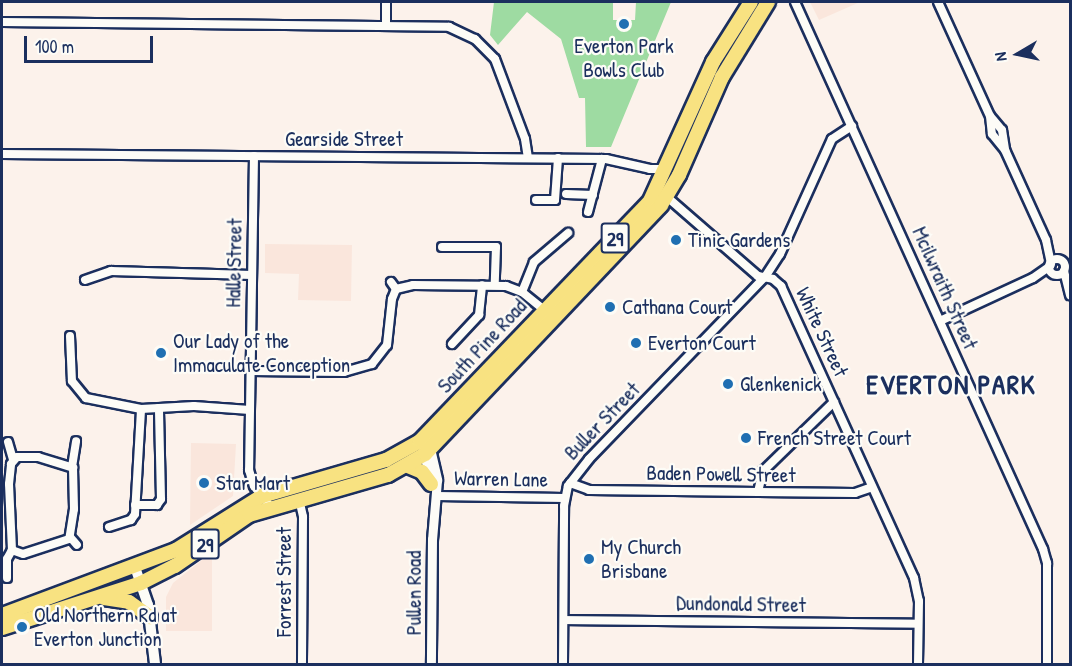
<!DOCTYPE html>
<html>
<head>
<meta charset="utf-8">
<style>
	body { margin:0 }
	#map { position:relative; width:1072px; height:666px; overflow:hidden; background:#fcf2eb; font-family:"Patrick Hand",sans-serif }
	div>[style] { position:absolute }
	.built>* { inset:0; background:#fae6dc }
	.green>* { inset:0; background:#9edba2 }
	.roads { filter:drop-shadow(2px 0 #1b2f5e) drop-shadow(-2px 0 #1b2f5e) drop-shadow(0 2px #1b2f5e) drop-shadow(0 -2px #1b2f5e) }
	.minor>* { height:8px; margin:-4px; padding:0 4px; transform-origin:4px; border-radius:4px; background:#fdfcf7 }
	.minor>.ring { margin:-4px; padding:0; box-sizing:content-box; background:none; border:8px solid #fdfcf7; border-radius:50% }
	.tertiary>* { height:9px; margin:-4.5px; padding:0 4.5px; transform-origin:4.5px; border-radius:4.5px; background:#fdfcf7 }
	.secondary>* { height:10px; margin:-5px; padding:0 5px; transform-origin:5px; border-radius:5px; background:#fdfcf7 }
	.trunk>* { height:14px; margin:-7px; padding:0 7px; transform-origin:7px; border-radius:7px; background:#f8e281 }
	.dots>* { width:16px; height:16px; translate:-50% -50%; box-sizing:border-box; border:3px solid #fdfcf7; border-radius:50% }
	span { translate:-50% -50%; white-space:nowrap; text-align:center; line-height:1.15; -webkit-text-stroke:4.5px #fdfcf7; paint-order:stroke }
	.shield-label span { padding:2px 4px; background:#fdfcf7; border:2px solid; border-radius:4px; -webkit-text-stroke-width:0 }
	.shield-label { font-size:20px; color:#1b2f5e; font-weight:700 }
	.poi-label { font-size:21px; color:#1b2f5e }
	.left { translate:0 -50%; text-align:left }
	.street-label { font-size:21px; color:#1b2f5e }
	.district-label { font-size:27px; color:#1b2f5e; font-weight:700; letter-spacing:1.5px }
	.frame { position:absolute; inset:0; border:3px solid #1b2f5e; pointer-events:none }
	.north { position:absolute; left:988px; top:24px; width:60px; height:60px; -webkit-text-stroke:4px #fdfcf7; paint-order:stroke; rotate:261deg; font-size:16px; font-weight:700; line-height:24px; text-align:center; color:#1b2f5e }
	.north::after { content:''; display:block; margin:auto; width:21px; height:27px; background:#1b2f5e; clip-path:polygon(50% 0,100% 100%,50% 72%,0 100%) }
	.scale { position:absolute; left:24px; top:36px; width:129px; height:27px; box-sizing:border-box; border:3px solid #1b2f5e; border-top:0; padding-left:8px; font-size:18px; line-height:21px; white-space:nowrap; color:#1b2f5e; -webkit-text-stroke:4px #fdfcf7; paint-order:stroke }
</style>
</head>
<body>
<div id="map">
	<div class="built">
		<div style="clip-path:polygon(810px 2px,860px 2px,819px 20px)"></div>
		<div style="clip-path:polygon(265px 244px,352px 245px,351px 301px,298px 300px,299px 274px,265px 273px)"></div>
		<div style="clip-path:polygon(191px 443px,236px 444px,233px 496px,190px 525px)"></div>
		<div style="clip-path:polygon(212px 552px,212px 631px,166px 631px,166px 597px,173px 583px)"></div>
	</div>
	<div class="green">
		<div style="clip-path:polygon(494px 2px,613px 2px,613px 20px,635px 20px,636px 2px,671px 2px,611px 147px,586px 147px,585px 98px,579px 98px,561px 39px,527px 12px,498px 45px,490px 35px)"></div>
	</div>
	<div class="roads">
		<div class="minor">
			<div style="left:795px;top:2px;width:601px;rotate:65.61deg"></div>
			<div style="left:1043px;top:549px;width:15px;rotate:74deg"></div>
			<div style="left:1047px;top:563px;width:101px;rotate:90deg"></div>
			<div style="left:938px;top:2px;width:125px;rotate:65.5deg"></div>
			<div style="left:990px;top:116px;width:18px;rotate:84deg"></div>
			<div style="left:992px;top:134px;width:21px;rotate:51deg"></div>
			<div style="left:1005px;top:150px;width:99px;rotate:65.5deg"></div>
			<div style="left:1046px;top:240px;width:24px;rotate:78deg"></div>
			<div style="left:2px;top:22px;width:447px;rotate:0.6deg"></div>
			<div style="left:449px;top:27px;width:29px;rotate:25deg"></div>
			<div style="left:475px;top:39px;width:28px;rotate:45deg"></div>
			<div style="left:495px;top:59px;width:85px;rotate:69.4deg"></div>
			<div style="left:525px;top:139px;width:19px;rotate:81deg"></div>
			<div style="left:386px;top:25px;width:23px;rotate:-90deg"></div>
			<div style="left:991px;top:117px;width:17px;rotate:50deg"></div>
			<div style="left:1002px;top:130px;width:18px;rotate:81deg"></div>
			<div style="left:2px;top:154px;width:604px;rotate:0.47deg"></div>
			<div style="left:606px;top:159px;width:45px;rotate:12.8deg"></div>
			<div style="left:650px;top:169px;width:15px"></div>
			<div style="left:254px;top:156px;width:314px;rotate:90.9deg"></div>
			<div style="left:249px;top:470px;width:17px;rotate:73deg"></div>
			<div style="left:254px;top:486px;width:27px;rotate:51deg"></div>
			<div style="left:566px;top:194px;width:27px;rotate:2deg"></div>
			<div style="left:667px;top:197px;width:121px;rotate:41deg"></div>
			<div style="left:758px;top:276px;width:15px;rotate:11deg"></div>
			<div style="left:773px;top:279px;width:11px;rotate:41deg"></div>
			<div style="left:781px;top:286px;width:321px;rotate:65.5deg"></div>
			<div style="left:914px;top:578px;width:24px;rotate:78deg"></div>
			<div style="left:919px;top:601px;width:63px;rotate:90.9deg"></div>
			<div style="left:536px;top:200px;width:19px"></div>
			<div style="left:555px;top:200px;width:42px;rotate:-85.9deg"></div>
			<div style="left:588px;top:212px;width:55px;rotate:-75.2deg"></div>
			<div style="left:442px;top:247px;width:54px"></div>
			<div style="left:496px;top:247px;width:38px;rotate:92deg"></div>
			<div class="ring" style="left:1049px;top:259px;width:8px;height:8px"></div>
			<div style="left:1064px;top:271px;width:25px;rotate:76deg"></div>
			<div style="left:85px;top:280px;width:28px;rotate:-19deg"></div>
			<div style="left:111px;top:271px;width:141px;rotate:1.6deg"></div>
			<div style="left:391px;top:282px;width:9px;rotate:54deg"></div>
			<div style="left:396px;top:289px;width:17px;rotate:-13deg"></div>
			<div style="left:413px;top:285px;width:93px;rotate:0.6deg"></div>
			<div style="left:506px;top:286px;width:17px;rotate:21deg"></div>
			<div style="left:522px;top:292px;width:28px;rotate:39deg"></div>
			<div style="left:522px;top:292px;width:32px;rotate:-68deg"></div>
			<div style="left:534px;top:262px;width:45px;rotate:-40.5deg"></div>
			<div style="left:940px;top:321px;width:102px;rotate:-24.8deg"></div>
			<div style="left:1033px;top:278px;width:21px;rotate:-35deg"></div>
			<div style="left:70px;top:336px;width:45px;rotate:87.5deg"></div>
			<div style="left:72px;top:381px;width:22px;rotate:51deg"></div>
			<div style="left:86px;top:398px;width:56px;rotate:11.3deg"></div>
			<div style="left:141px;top:409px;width:53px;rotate:-3.2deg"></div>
			<div style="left:194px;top:406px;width:56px;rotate:4.1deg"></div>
			<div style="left:452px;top:344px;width:40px;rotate:-47deg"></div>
			<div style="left:479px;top:315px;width:30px;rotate:-84deg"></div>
			<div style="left:251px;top:371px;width:93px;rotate:0.6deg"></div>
			<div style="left:344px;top:372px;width:29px;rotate:-16deg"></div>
			<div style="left:372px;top:364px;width:24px;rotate:-52deg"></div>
			<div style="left:387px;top:345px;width:46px;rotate:-83.8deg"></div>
			<div style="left:392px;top:299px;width:11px;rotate:-68deg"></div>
			<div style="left:8px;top:442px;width:18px;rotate:74deg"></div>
			<div style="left:17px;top:457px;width:21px"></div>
			<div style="left:38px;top:457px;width:37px;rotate:17deg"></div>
			<div style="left:73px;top:468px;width:41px;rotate:88.6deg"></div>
			<div style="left:74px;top:509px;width:30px;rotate:99deg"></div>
			<div style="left:69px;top:539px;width:48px;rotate:161.9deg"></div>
			<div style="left:23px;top:554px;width:12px;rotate:-160deg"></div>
			<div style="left:12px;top:550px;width:66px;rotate:-92.6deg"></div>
			<div style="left:9px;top:484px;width:20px;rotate:-84deg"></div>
			<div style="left:11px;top:464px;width:9px;rotate:-49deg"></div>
			<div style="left:72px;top:467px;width:26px;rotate:-81deg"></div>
			<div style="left:570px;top:483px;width:20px;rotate:20deg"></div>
			<div style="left:589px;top:490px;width:169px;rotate:0.7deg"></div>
			<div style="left:758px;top:492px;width:97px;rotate:0.6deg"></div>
			<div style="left:855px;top:493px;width:18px;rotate:-19deg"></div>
			<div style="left:758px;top:492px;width:22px;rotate:-77deg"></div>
			<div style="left:763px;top:471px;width:99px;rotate:-44.2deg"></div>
			<div style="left:437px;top:496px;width:127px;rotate:0.9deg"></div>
			<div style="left:299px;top:499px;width:18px;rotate:77deg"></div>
			<div style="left:303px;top:517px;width:147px;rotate:90.4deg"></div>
			<div style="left:135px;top:505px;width:22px"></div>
			<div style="left:157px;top:505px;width:7px;rotate:-56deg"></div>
			<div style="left:161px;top:499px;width:91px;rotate:-91.3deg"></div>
			<div style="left:109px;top:527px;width:23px;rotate:-18deg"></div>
			<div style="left:131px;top:520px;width:7px;rotate:-56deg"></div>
			<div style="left:135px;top:514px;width:105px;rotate:-86.7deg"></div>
			<div style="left:71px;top:538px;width:9px;rotate:49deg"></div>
			<div style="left:7px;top:578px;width:19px;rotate:-90deg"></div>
			<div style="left:7px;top:559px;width:10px;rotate:-61deg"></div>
			<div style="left:564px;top:620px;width:354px;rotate:0.6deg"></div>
			<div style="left:563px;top:664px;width:158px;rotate:-89.6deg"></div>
			<div style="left:564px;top:506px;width:20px;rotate:-79deg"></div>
			<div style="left:568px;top:486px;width:34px;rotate:-52deg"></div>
			<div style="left:589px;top:459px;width:253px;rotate:-46deg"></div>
			<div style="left:765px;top:277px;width:27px;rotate:-57deg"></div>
			<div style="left:780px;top:254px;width:126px;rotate:-65.7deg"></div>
			<div style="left:832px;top:139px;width:24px;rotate:-33deg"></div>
		</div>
		<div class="tertiary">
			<div style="left:429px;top:444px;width:37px;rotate:77deg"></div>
			<div style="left:437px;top:480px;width:59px;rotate:94.8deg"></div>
			<div style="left:432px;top:539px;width:125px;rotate:90.5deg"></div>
			<div style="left:423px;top:450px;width:34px;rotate:76deg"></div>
		</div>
		<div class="secondary">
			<div style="left:135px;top:567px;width:40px;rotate:71.1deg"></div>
			<div style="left:148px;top:605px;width:59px;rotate:83.2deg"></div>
		</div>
		<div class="trunk">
			<div style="left:408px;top:466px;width:15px;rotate:23deg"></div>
			<div style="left:422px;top:472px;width:15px;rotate:53deg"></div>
			<div style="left:104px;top:598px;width:25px;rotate:9deg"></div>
			<div style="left:129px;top:602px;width:26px;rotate:36deg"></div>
			<div style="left:2px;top:615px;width:186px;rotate:-20.5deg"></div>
			<div style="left:176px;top:550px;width:102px;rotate:-32.1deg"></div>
			<div style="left:262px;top:496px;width:129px;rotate:-16.2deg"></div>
			<div style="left:386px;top:460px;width:39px;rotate:-29deg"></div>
			<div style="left:420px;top:441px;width:332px;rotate:-46.2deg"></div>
			<div style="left:650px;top:201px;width:153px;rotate:-65.6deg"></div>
			<div style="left:713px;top:62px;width:71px;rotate:-57.7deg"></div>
			<div style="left:2px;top:628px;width:146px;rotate:-17.9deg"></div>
			<div style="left:141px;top:583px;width:38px;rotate:-27deg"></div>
			<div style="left:175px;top:566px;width:90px;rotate:-34.6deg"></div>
			<div style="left:249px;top:515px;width:145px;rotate:-16.1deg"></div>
			<div style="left:388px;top:475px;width:43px;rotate:-29.6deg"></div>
			<div style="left:425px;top:454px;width:343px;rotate:-46.5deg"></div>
			<div style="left:661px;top:205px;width:35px;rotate:-59deg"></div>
			<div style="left:679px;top:175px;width:107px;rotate:-66.3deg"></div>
			<div style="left:722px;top:77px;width:88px;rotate:-58.5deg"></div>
		</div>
	</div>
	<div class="dots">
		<div style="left:624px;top:24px;background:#1f6fb2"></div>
		<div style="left:676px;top:240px;background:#1f6fb2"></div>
		<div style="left:610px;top:307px;background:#1f6fb2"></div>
		<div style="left:636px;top:343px;background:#1f6fb2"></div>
		<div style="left:161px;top:353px;background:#1f6fb2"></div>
		<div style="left:728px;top:384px;background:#1f6fb2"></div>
		<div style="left:746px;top:438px;background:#1f6fb2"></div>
		<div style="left:204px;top:483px;background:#1f6fb2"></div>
		<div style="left:589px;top:559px;background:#1f6fb2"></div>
		<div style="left:22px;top:627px;background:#1f6fb2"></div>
	</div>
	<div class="shield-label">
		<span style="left:615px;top:238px">29</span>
		<span style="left:205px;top:544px">29</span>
	</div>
	<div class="poi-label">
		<span style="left:624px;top:58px">Everton Park<br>Bowls Club</span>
		<span class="left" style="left:688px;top:240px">Tinic Gardens</span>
		<span class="left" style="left:622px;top:307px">Cathana Court</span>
		<span class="left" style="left:173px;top:353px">Our Lady of the<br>Immaculate Conception</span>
		<span class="left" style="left:648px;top:343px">Everton Court</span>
		<span class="left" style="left:740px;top:384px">Glenkenick</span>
		<span class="left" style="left:758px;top:438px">French Street Court</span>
		<span class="left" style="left:216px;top:483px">Star Mart</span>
		<span class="left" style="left:601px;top:559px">My Church<br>Brisbane</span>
		<span class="left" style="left:34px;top:627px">Old Northern Rd at<br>Everton Junction</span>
	</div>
	<div class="street-label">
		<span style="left:344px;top:139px">Gearside Street</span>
		<span style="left:234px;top:263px;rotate:-89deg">Halle Street</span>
		<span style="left:945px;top:288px;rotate:66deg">Mcilwraith Street</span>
		<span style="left:822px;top:332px;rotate:65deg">White Street</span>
		<span style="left:482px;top:346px;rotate:-47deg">South Pine Road</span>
		<span style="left:602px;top:421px;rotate:-46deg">Buller Street</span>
		<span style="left:721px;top:474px;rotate:1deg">Baden Powell Street</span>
		<span style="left:501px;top:479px;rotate:1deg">Warren Lane</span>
		<span style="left:284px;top:582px;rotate:-90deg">Forrest Street</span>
		<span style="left:414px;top:593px;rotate:-90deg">Pullen Road</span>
		<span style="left:741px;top:604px;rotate:1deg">Dundonald Street</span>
	</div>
	<div class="district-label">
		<span style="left:951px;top:385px">EVERTON PARK</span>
	</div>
	<div class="frame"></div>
	<div class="north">N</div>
	<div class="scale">100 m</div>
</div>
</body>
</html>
